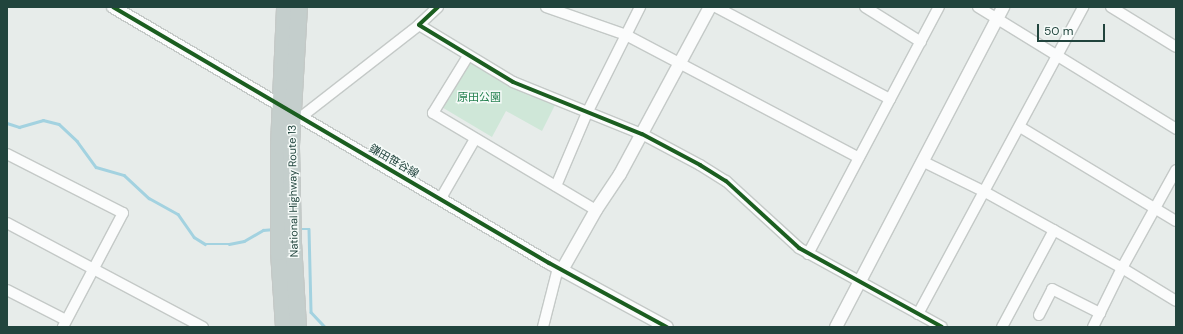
<!DOCTYPE html>
<html>
<head>
<meta charset="utf-8">
<style>
	body { margin:0 }
	#map { position:relative; width:1183px; height:334px; overflow:hidden; background:#e7ecea; font-family:"DM Sans","Noto Sans JP",sans-serif }
	div>[style] { position:absolute }
	.green>* { inset:0; background:#cfe7d8 }
	.stream>* { height:2.5px; margin:-1.25px; padding:0 1.25px; transform-origin:1.25px; border-radius:1.25px; background:#a3d2e0 }
	.roads { filter:drop-shadow(1px 0 #c4c9c7) drop-shadow(-1px 0 #c4c9c7) drop-shadow(0 1px #c4c9c7) drop-shadow(0 -1px #c4c9c7) }
	.minor>* { height:10px; margin:-5px; padding:0 5px; transform-origin:5px; border-radius:5px; background:#fbfcfc }
	.tertiary>* { height:12px; margin:-6px; padding:0 6px; transform-origin:6px; border-radius:6px; background:#fbfcfc }
	.trunk>* { height:16px; margin:-8px; padding:0 8px; transform-origin:8px; border-radius:8px; background:#c4cecc }
	.cycleway>* { height:4px; margin:-2px; padding:0 2px; transform-origin:2px; border-radius:2px; background:#1b5e20 }
	span { translate:-50% -50%; white-space:nowrap; text-align:center; line-height:1.15; -webkit-text-stroke:3px #f6fbf9; paint-order:stroke }
	.park-label { font-size:11px; color:#258150 }
	.street-label { font-size:11px; color:#21443d }
	.frame { position:absolute; inset:0; border:8px solid #21443d; pointer-events:none }
	.scale { position:absolute; left:1037px; top:24px; width:68px; height:18px; box-sizing:border-box; border:2px solid #21443d; border-top:0; padding-left:5px; font-size:12px; line-height:14px; white-space:nowrap; color:#21443d; -webkit-text-stroke:3px #f6fbf9; paint-order:stroke }
</style>
</head>
<body>
<div id="map">
	<div class="green">
		<div style="clip-path:polygon(469px 59px,556px 103px,542px 131px,506px 111px,492px 137px,440px 106px)"></div>
	</div>
	<div class="stream">
		<div style="left:7px;top:123px;width:13px;rotate:18deg"></div>
		<div style="left:19px;top:127px;width:25px;rotate:-16deg"></div>
		<div style="left:43px;top:120px;width:16px;rotate:14deg"></div>
		<div style="left:59px;top:124px;width:25px;rotate:43deg"></div>
		<div style="left:77px;top:141px;width:32px;rotate:54deg"></div>
		<div style="left:96px;top:167px;width:29px;rotate:16deg"></div>
		<div style="left:124px;top:175px;width:34px;rotate:43deg"></div>
		<div style="left:149px;top:198px;width:33px;rotate:29deg"></div>
		<div style="left:178px;top:214px;width:28px;rotate:55deg"></div>
		<div style="left:194px;top:237px;width:13px;rotate:32deg"></div>
		<div style="left:205px;top:244px;width:24px"></div>
		<div style="left:229px;top:244px;width:15px;rotate:-11deg"></div>
		<div style="left:244px;top:241px;width:22px;rotate:-30deg"></div>
		<div style="left:263px;top:230px;width:11px;rotate:-5deg"></div>
		<div style="left:299px;top:229px;width:10px"></div>
		<div style="left:309px;top:229px;width:83px;rotate:88.6deg"></div>
		<div style="left:311px;top:312px;width:21px;rotate:47deg"></div>
	</div>
	<div class="roads">
		<div class="minor">
			<div style="left:438px;top:7px;width:26px;rotate:137deg"></div>
			<div style="left:419px;top:25px;width:110px;rotate:31.2deg"></div>
			<div style="left:513px;top:82px;width:139px;rotate:22deg"></div>
			<div style="left:642px;top:134px;width:66px;rotate:28.1deg"></div>
			<div style="left:700px;top:165px;width:31px;rotate:32deg"></div>
			<div style="left:726px;top:181px;width:99px;rotate:42.5deg"></div>
			<div style="left:799px;top:248px;width:163px;rotate:28.9deg"></div>
			<div style="left:546px;top:7px;width:85px;rotate:19.3deg"></div>
			<div style="left:626px;top:35px;width:263px;rotate:27.8deg"></div>
			<div style="left:716px;top:7px;width:197px;rotate:27.9deg"></div>
			<div style="left:865px;top:7px;width:66px;rotate:32deg"></div>
			<div style="left:978px;top:7px;width:233px;rotate:31.6deg"></div>
			<div style="left:1111px;top:7px;width:76px;rotate:31.6deg"></div>
			<div style="left:468px;top:56px;width:67px;rotate:121.6deg"></div>
			<div style="left:433px;top:113px;width:190px;rotate:30.8deg"></div>
			<div style="left:301px;top:117px;width:150px;rotate:-37.9deg"></div>
			<div style="left:1020px;top:127px;width:182px;rotate:31.1deg"></div>
			<div style="left:7px;top:154px;width:130px;rotate:27deg"></div>
			<div style="left:123px;top:213px;width:129px;rotate:117.8deg"></div>
			<div style="left:924px;top:162px;width:68px;rotate:26.2deg"></div>
			<div style="left:985px;top:192px;width:157px;rotate:29deg"></div>
			<div style="left:1122px;top:268px;width:63px;rotate:31.4deg"></div>
			<div style="left:556px;top:186px;width:79px;rotate:-67deg"></div>
			<div style="left:587px;top:113px;width:119px;rotate:-63.4deg"></div>
			<div style="left:441px;top:198px;width:68px;rotate:-60deg"></div>
			<div style="left:7px;top:223px;width:222px;rotate:28deg"></div>
			<div style="left:808px;top:254px;width:280px;rotate:-62.1deg"></div>
			<div style="left:7px;top:290px;width:66px;rotate:27deg"></div>
			<div style="left:918px;top:314px;width:349px;rotate:-61.7deg"></div>
			<div style="left:1039px;top:315px;width:29px;rotate:-63deg"></div>
			<div style="left:1052px;top:289px;width:54px;rotate:26.6deg"></div>
			<div style="left:543px;top:327px;width:61px;rotate:-75.7deg"></div>
			<div style="left:1002px;top:327px;width:110px;rotate:-61.8deg"></div>
			<div style="left:1093px;top:327px;width:66px;rotate:-63.8deg"></div>
			<div style="left:1122px;top:268px;width:112px;rotate:-61.1deg"></div>
		</div>
		<div class="tertiary">
			<div style="left:113px;top:7px;width:506px;rotate:30.42deg"></div>
			<div style="left:549px;top:263px;width:134px;rotate:28.5deg"></div>
			<div style="left:562px;top:270px;width:69px;rotate:-60.5deg"></div>
			<div style="left:596px;top:210px;width:43px;rotate:-56.3deg"></div>
			<div style="left:620px;top:174px;width:190px;rotate:-61.7deg"></div>
			<div style="left:836px;top:327px;width:361px;rotate:-62.4deg"></div>
		</div>
		<div class="trunk">
			<div style="left:284px;top:327px;width:75px;rotate:-93.8deg"></div>
			<div style="left:279px;top:252px;width:106px;rotate:-90deg"></div>
			<div style="left:279px;top:146px;width:139px;rotate:-87.5deg"></div>
			<div style="left:298px;top:327px;width:83px;rotate:-93.4deg"></div>
			<div style="left:293px;top:244px;width:99px;rotate:-91.2deg"></div>
			<div style="left:291px;top:145px;width:138px;rotate:-86.7deg"></div>
		</div>
	</div>
	<div class="cycleway">
		<div style="left:113px;top:7px;width:506px;rotate:30.42deg"></div>
		<div style="left:549px;top:263px;width:134px;rotate:28.5deg"></div>
		<div style="left:438px;top:7px;width:26px;rotate:137deg"></div>
		<div style="left:419px;top:25px;width:110px;rotate:31.2deg"></div>
		<div style="left:513px;top:82px;width:139px;rotate:22deg"></div>
		<div style="left:642px;top:134px;width:66px;rotate:28.1deg"></div>
		<div style="left:700px;top:165px;width:31px;rotate:32deg"></div>
		<div style="left:726px;top:181px;width:99px;rotate:42.5deg"></div>
		<div style="left:799px;top:248px;width:163px;rotate:28.9deg"></div>
	</div>
	<div class="park-label">
		<span style="left:479px;top:97px">原田公園</span>
	</div>
	<div class="street-label">
		<span style="left:394px;top:161px;rotate:30deg">鎌田笹谷線</span>
		<span style="left:293px;top:191px;rotate:-91deg">National Highway Route 13</span>
	</div>
	<div class="frame"></div>
	<div class="scale">50 m</div>
</div>
</body>
</html>
